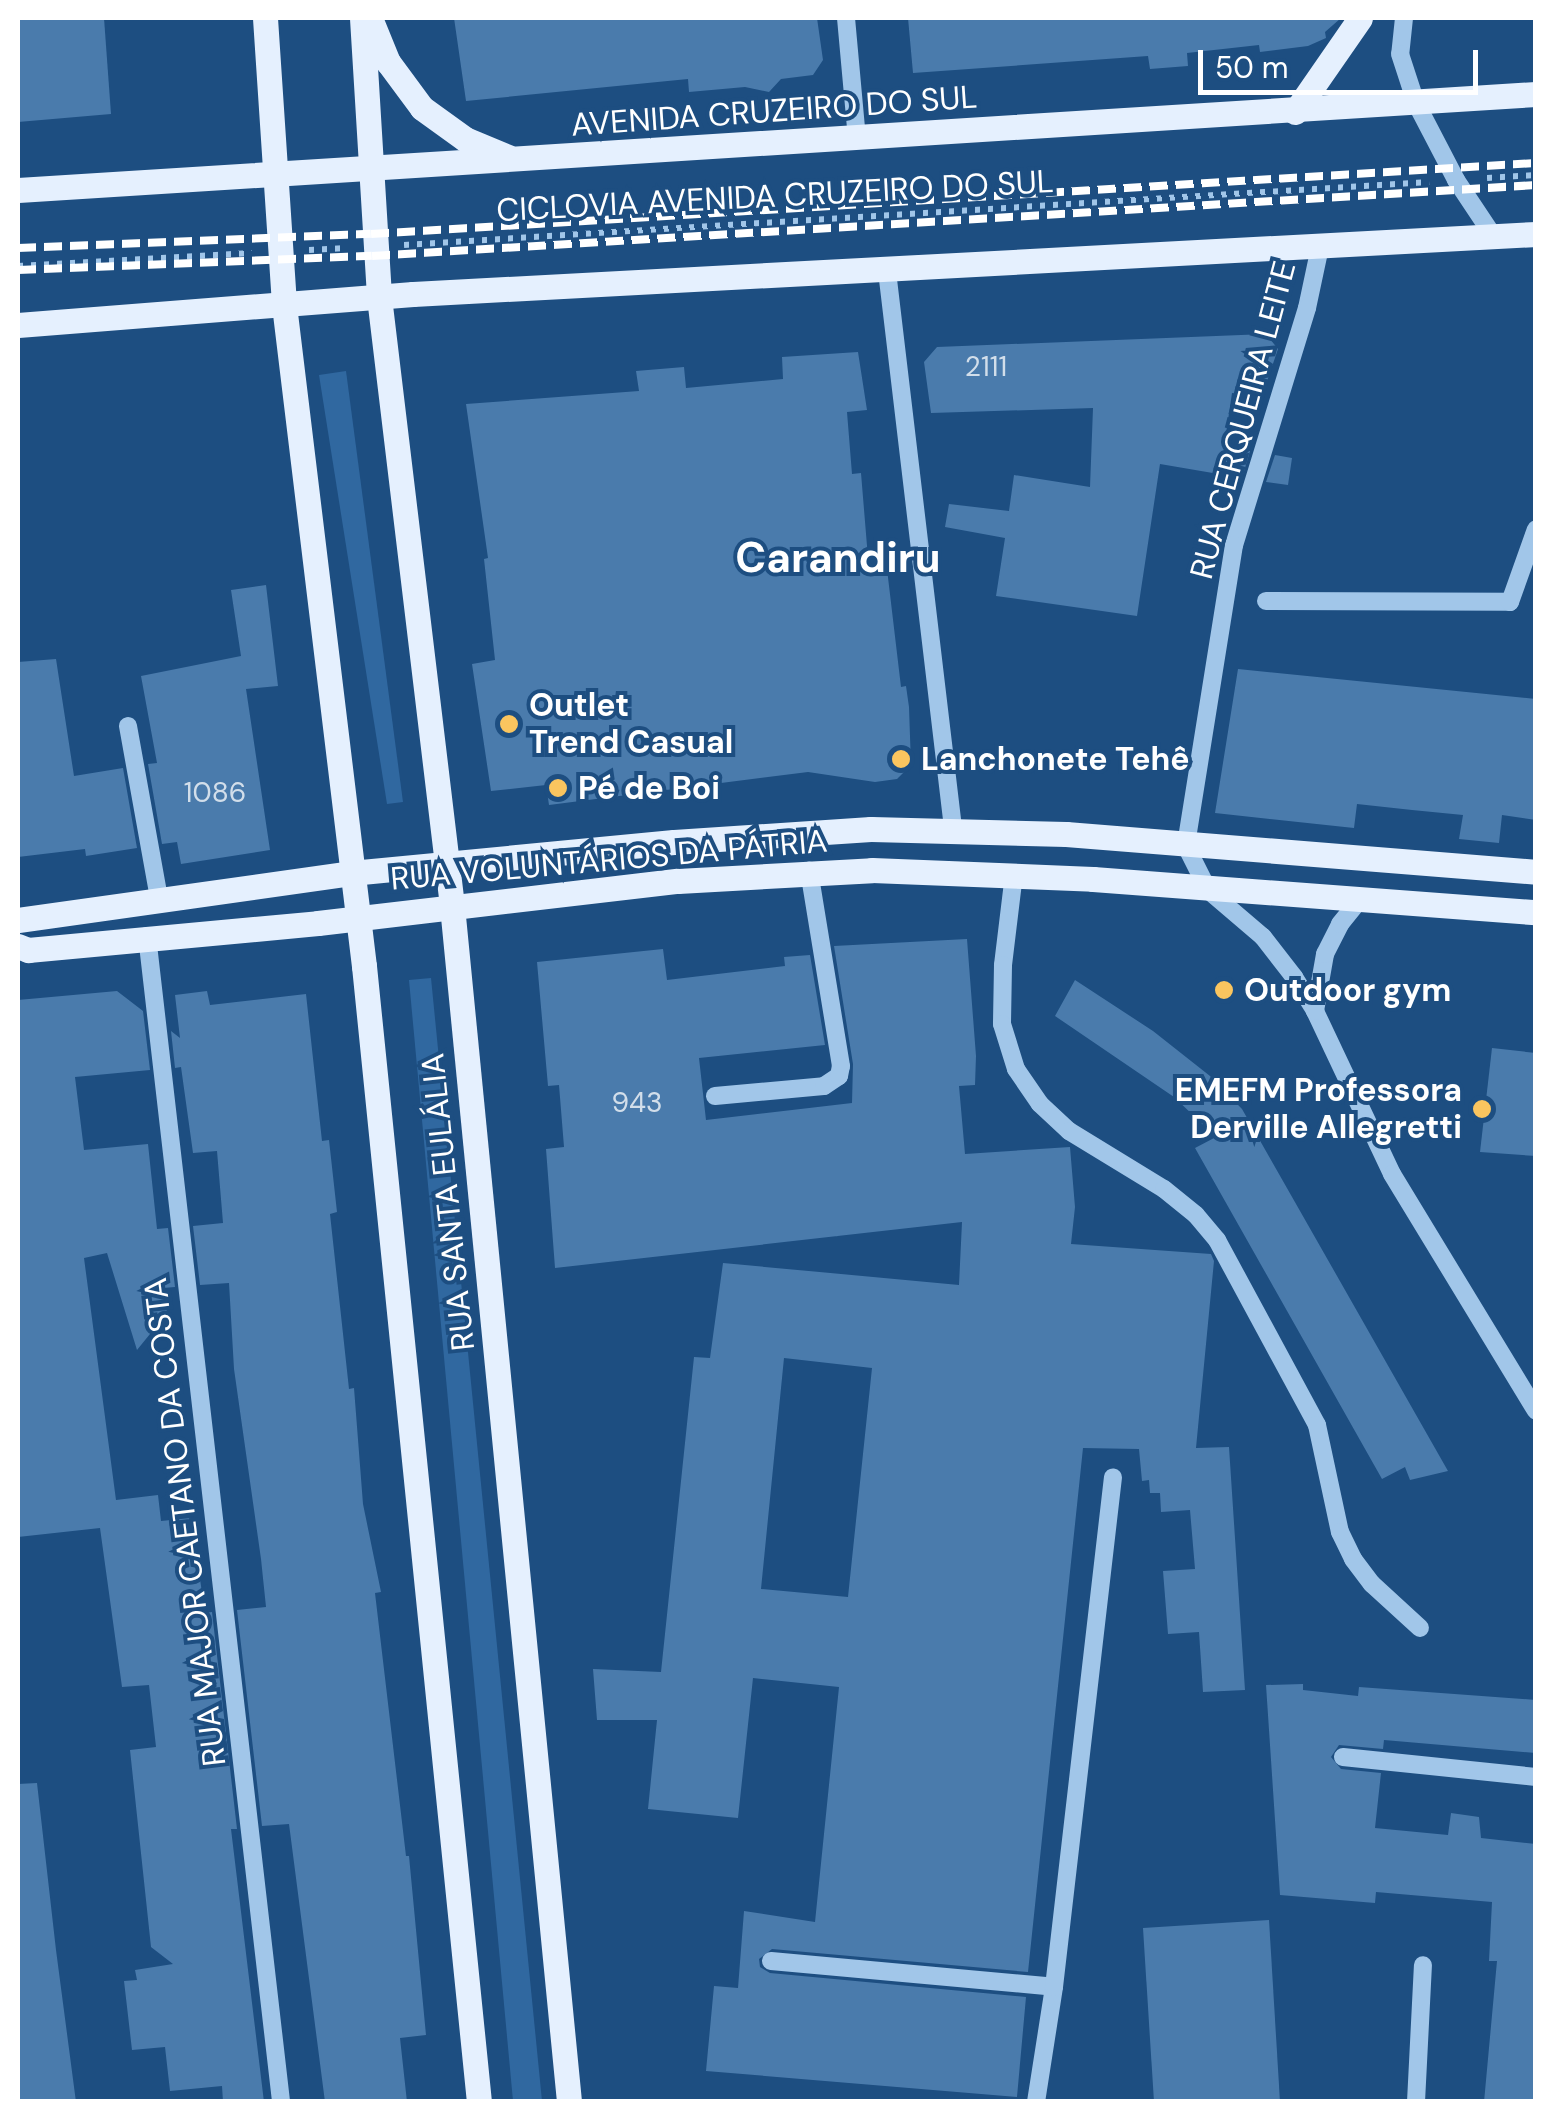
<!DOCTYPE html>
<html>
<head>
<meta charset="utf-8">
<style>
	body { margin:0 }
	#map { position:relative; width:1553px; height:2119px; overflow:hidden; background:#1d4e81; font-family:"DM Sans",sans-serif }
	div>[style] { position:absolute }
	.green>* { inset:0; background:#3068a0 }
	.building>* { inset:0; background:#4a7bac }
	.path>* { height:6px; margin-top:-3px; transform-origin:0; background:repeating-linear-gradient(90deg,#a1c6e9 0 5px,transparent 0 13px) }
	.minor>* { height:18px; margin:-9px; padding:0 9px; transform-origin:9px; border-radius:9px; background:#a1c6e9 }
	.major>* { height:25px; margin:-12.5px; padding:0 12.5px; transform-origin:12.5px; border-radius:12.5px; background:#e5f0fe }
	.rail>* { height:8px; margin-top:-4px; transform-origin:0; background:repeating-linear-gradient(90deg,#fff 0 18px,transparent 0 26px) }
	.dots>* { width:28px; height:28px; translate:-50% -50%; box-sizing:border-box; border:5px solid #1d4e81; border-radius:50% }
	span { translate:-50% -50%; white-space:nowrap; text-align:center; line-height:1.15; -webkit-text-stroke:8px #1d4e81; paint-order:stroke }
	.number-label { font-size:28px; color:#d2deea }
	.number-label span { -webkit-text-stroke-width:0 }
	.street-label { font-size:32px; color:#fff }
	.poi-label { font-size:32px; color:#fff; font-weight:700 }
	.left { translate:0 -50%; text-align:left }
	.right { translate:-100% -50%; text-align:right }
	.district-label { font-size:42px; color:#fff; font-weight:700 }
	.frame { position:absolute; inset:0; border:20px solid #fff; pointer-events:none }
	.scale { position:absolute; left:1198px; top:50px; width:280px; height:45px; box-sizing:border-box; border:5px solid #fff; border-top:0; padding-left:12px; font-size:30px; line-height:35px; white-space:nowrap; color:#fff; -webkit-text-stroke:8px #1d4e81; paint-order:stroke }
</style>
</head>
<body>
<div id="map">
	<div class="green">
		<div style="clip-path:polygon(346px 371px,403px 802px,387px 804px,319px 375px)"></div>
		<div style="clip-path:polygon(431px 978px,542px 2101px,513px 2101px,409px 980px)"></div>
	</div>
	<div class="building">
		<div style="clip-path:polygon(18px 18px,104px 18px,111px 114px,18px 122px)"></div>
		<div style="clip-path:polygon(454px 18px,817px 18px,823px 60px,813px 75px,781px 79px,769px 92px,745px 87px,689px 92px,688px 79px,466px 101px)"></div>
		<div style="clip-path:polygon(908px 18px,1341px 18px,1325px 32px,1326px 38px,1308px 46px,1260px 52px,1259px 45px,1187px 53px,1188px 66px,1150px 69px,1148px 56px,913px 73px)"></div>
		<div style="clip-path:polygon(1266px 334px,1278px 349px,1262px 396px,1232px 393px,1224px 447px,1250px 451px,1242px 478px,1160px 464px,1137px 616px,996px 596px,1005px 538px,945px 527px,949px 504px,1009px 511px,1014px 475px,1090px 487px,1093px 408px,931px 413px,924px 362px,937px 347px)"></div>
		<div style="clip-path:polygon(858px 352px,867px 410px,847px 412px,852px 474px,861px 473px,869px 570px,887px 569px,901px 687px,906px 686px,909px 707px,911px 765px,897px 779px,875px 782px,808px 772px,549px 805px,546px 785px,491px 791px,472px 664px,495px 660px,484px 559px,488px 558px,466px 404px,639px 391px,636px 371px,684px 367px,686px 388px,783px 379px,782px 357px)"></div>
		<div style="clip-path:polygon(1275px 455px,1292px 458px,1288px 485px,1266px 482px)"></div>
		<div style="clip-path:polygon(266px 585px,278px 686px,246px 689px,270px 850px,181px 864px,177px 842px,162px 844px,148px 764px,157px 763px,141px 676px,241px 656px,231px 590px)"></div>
		<div style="clip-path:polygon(56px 659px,74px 776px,123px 768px,137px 848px,86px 856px,85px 849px,18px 857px,18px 662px)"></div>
		<div style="clip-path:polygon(1238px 669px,1536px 699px,1536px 820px,1502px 815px,1499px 843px,1459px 839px,1463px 815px,1412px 810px,1357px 804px,1354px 828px,1215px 813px)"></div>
		<div style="clip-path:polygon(evenodd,967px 939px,976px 1056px,975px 1085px,959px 1086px,965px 1154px,1070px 1147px,1075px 1207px,1071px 1244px,1211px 1254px,1214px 1261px,1196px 1448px,1229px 1447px,1245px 1690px,1203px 1692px,1199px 1632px,1168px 1634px,1163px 1571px,1195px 1569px,1190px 1510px,1161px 1512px,1160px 1493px,1150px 1493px,1149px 1480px,1142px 1481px,1139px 1449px,1083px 1448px,1028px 1972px,772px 1949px,759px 1959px,760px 1967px,770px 1973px,1026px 1997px,1017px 2097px,706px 2071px,714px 1986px,738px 1988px,744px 1911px,815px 1922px,839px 1687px,753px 1678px,738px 1818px,648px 1809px,657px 1720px,597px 1720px,593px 1669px,661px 1672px,694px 1357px,710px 1358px,723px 1263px,959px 1285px,962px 1222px,555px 1268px,546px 1149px,564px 1147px,559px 1085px,548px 1086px,537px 962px,663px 949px,667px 980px,785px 966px,784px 957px,810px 955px,825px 1045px,699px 1058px,706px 1120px,852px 1103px,853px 1064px,834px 946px,967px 939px,784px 1358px,872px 1368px,848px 1597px,761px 1589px,784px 1358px)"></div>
		<div style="clip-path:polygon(1075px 980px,1153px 1031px,1210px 1076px,1242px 1109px,1448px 1471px,1410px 1480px,1405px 1467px,1382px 1479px,1195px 1148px,1216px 1137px,1174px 1097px,1055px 1016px)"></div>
		<div style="clip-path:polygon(117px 991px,143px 1011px,150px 1070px,75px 1077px,84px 1150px,148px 1144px,157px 1229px,168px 1228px,175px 1287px,163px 1288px,167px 1313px,137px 1350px,107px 1253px,84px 1258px,116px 1500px,158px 1495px,161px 1521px,191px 1518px,205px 1613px,212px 1612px,237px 1829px,231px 1829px,264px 2102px,223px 2102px,222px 2086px,170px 2091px,165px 2047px,132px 2050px,124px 1981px,137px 1980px,135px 1970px,173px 1964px,151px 1947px,130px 1750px,156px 1747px,149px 1685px,122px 1687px,100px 1528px,18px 1537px,18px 1000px)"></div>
		<div style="clip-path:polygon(207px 991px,210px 1005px,306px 994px,322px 1141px,329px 1140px,337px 1212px,330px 1214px,349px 1389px,354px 1388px,363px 1504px,381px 1592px,375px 1593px,406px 1856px,409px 1856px,426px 2035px,400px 2038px,407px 2102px,325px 2102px,289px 1824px,262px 1826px,237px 1610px,266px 1607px,261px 1559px,234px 1369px,229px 1283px,200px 1285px,193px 1226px,223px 1223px,217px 1151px,193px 1153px,181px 1067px,175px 1068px,171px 1031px,180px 1038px,175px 995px)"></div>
		<div style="clip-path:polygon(1492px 1048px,1536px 1053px,1536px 1156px,1480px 1152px)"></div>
		<div style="clip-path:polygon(1303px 1684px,1303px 1690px,1358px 1696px,1359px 1687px,1536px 1700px,1536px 1753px,1384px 1740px,1383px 1749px,1339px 1745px,1331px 1757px,1341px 1769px,1381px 1773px,1375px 1828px,1448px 1835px,1451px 1813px,1479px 1817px,1481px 1838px,1536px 1844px,1536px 2102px,1484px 2102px,1497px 1961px,1489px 1961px,1492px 1902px,1376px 1892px,1375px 1903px,1280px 1895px,1266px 1685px)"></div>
		<div style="clip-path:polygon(37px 1783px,56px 1950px,76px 2102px,18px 2102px,18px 1784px)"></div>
		<div style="clip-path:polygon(1269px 1920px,1280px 2102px,1154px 2102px,1143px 1928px)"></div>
	</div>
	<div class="path">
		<div style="left:1487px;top:178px;width:49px;rotate:-3.5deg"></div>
		<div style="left:404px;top:245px;width:1027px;rotate:-3.52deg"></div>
		<div style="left:309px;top:250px;width:38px;rotate:-3deg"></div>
		<div style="left:18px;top:266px;width:234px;rotate:-3.2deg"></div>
	</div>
	<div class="minor">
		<div style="left:846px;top:18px;width:121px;rotate:84.8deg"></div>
		<div style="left:1404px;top:18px;width:36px;rotate:96deg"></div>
		<div style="left:1400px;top:54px;width:52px;rotate:71.9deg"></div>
		<div style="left:1416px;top:103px;width:87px;rotate:62.5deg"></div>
		<div style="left:1456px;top:180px;width:69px;rotate:56.3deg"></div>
		<div style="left:1320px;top:247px;width:62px;rotate:102deg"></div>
		<div style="left:1307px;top:308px;width:248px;rotate:107.1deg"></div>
		<div style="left:1234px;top:545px;width:305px;rotate:99.1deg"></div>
		<div style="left:1186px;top:846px;width:49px;rotate:63.4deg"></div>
		<div style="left:1208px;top:890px;width:72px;rotate:40.5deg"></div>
		<div style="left:1263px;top:937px;width:51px;rotate:52.2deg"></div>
		<div style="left:1294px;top:977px;width:40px;rotate:58deg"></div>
		<div style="left:1315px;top:1011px;width:180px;rotate:64.7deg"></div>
		<div style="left:1392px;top:1174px;width:277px;rotate:58.7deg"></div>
		<div style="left:887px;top:271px;width:561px;rotate:83.24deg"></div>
		<div style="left:1266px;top:601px;width:244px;rotate:0.2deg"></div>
		<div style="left:1510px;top:602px;width:77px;rotate:-70.4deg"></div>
		<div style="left:128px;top:726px;width:176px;rotate:79.8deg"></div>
		<div style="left:1014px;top:874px;width:92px;rotate:96.9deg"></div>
		<div style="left:1003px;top:965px;width:59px;rotate:91deg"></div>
		<div style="left:1002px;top:1024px;width:47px;rotate:72.7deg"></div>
		<div style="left:1016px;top:1069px;width:42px;rotate:55.6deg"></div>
		<div style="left:1040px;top:1104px;width:40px;rotate:43deg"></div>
		<div style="left:1069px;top:1131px;width:111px;rotate:31.4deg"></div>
		<div style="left:1164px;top:1189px;width:41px;rotate:39.1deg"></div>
		<div style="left:1196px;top:1215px;width:33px;rotate:50deg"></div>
		<div style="left:1217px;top:1240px;width:210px;rotate:61.6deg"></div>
		<div style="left:1317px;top:1425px;width:109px;rotate:77.9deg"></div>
		<div style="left:1340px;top:1532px;width:30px;rotate:64deg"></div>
		<div style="left:1353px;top:1559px;width:31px;rotate:53deg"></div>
		<div style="left:1372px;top:1584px;width:65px;rotate:42.5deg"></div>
		<div style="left:147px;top:936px;width:1174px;rotate:83.44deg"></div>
		<div style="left:1315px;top:1011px;width:58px;rotate:-80deg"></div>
		<div style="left:1325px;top:954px;width:34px;rotate:-63deg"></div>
		<div style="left:1340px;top:924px;width:33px;rotate:-51deg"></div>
		<div style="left:715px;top:1096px;width:109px;rotate:-5.2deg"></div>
		<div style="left:824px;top:1086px;width:18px;rotate:-34deg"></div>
		<div style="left:839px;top:1076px;width:10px;rotate:-79deg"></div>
		<div style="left:841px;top:1066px;width:198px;rotate:-99.3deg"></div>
		<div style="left:1343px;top:1757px;width:194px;rotate:5.9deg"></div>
		<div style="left:771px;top:1961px;width:284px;rotate:5.2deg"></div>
		<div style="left:1036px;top:2102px;width:116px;rotate:-81.1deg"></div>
		<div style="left:1054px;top:1987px;width:513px;rotate:-83.4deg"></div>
		<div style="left:1416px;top:2102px;width:137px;rotate:-87.1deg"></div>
	</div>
	<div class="major">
		<div style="left:265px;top:18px;width:288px;rotate:86.2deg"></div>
		<div style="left:284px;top:305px;width:666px;rotate:83.1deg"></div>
		<div style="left:364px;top:966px;width:1142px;rotate:84.22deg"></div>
		<div style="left:362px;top:18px;width:280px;rotate:86.5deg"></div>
		<div style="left:379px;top:297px;width:613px;rotate:83.16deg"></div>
		<div style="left:452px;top:906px;width:1202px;rotate:84.41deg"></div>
		<div style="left:370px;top:18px;width:48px;rotate:67.8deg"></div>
		<div style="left:388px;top:62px;width:57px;rotate:53.5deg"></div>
		<div style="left:422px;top:108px;width:53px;rotate:35.8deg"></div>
		<div style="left:465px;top:139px;width:47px;rotate:22.7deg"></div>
		<div style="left:1295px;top:112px;width:114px;rotate:-55.3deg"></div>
		<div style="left:18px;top:190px;width:1521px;rotate:-3.62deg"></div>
		<div style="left:18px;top:325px;width:396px;rotate:-4.5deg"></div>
		<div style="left:413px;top:294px;width:1125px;rotate:-3.06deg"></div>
		<div style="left:18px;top:920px;width:336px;rotate:-8deg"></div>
		<div style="left:351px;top:873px;width:324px;rotate:-5.5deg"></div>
		<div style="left:674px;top:842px;width:197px;rotate:-3.8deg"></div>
		<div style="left:871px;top:829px;width:195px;rotate:1.5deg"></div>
		<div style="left:1066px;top:834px;width:472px;rotate:4.6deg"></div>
		<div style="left:18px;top:946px;width:11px;rotate:22deg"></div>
		<div style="left:28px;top:950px;width:291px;rotate:-5.3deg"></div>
		<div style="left:318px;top:923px;width:362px;rotate:-6.7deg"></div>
		<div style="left:678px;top:881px;width:194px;rotate:-3.2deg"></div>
		<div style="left:872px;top:870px;width:221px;rotate:2.3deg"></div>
		<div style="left:1093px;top:879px;width:444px;rotate:4.3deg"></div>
	</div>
	<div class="rail">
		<div style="left:18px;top:248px;width:353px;rotate:-2.3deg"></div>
		<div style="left:371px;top:234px;width:1167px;rotate:-3.49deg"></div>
		<div style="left:18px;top:270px;width:354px;rotate:-2.3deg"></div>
		<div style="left:372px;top:256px;width:1166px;rotate:-3.49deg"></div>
	</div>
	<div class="dots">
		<div style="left:509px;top:724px;background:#fac55f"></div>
		<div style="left:901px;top:759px;background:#fac55f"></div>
		<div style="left:558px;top:788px;background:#fac55f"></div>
		<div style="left:1224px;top:990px;background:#fac55f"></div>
		<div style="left:1482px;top:1109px;background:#fac55f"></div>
	</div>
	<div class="number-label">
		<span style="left:986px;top:367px">2111</span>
		<span style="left:215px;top:793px">1086</span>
		<span style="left:637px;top:1103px">943</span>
	</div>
	<div class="street-label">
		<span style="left:774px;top:111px;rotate:-4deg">AVENIDA CRUZEIRO DO SUL</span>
		<span style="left:775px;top:196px;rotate:-3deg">CICLOVIA AVENIDA CRUZEIRO DO SUL</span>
		<span style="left:1243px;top:420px;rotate:-75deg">RUA CERQUEIRA LEITE</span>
		<span style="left:609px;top:860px;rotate:-5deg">RUA VOLUNTÁRIOS DA PÁTRIA</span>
		<span style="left:448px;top:1202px;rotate:-96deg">RUA SANTA EULÁLIA</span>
		<span style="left:185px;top:1522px;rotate:-97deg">RUA MAJOR CAETANO DA COSTA</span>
	</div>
	<div class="poi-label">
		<span class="left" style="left:529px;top:724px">Outlet<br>Trend Casual</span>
		<span class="left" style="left:921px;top:759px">Lanchonete Tehê</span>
		<span class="left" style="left:578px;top:788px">Pé de Boi</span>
		<span class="left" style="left:1244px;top:990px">Outdoor gym</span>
		<span class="right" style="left:1462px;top:1109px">EMEFM Professora<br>Derville Allegretti</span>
	</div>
	<div class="district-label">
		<span style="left:838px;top:558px">Carandiru</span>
	</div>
	<div class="frame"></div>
	<div class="scale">50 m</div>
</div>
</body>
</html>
